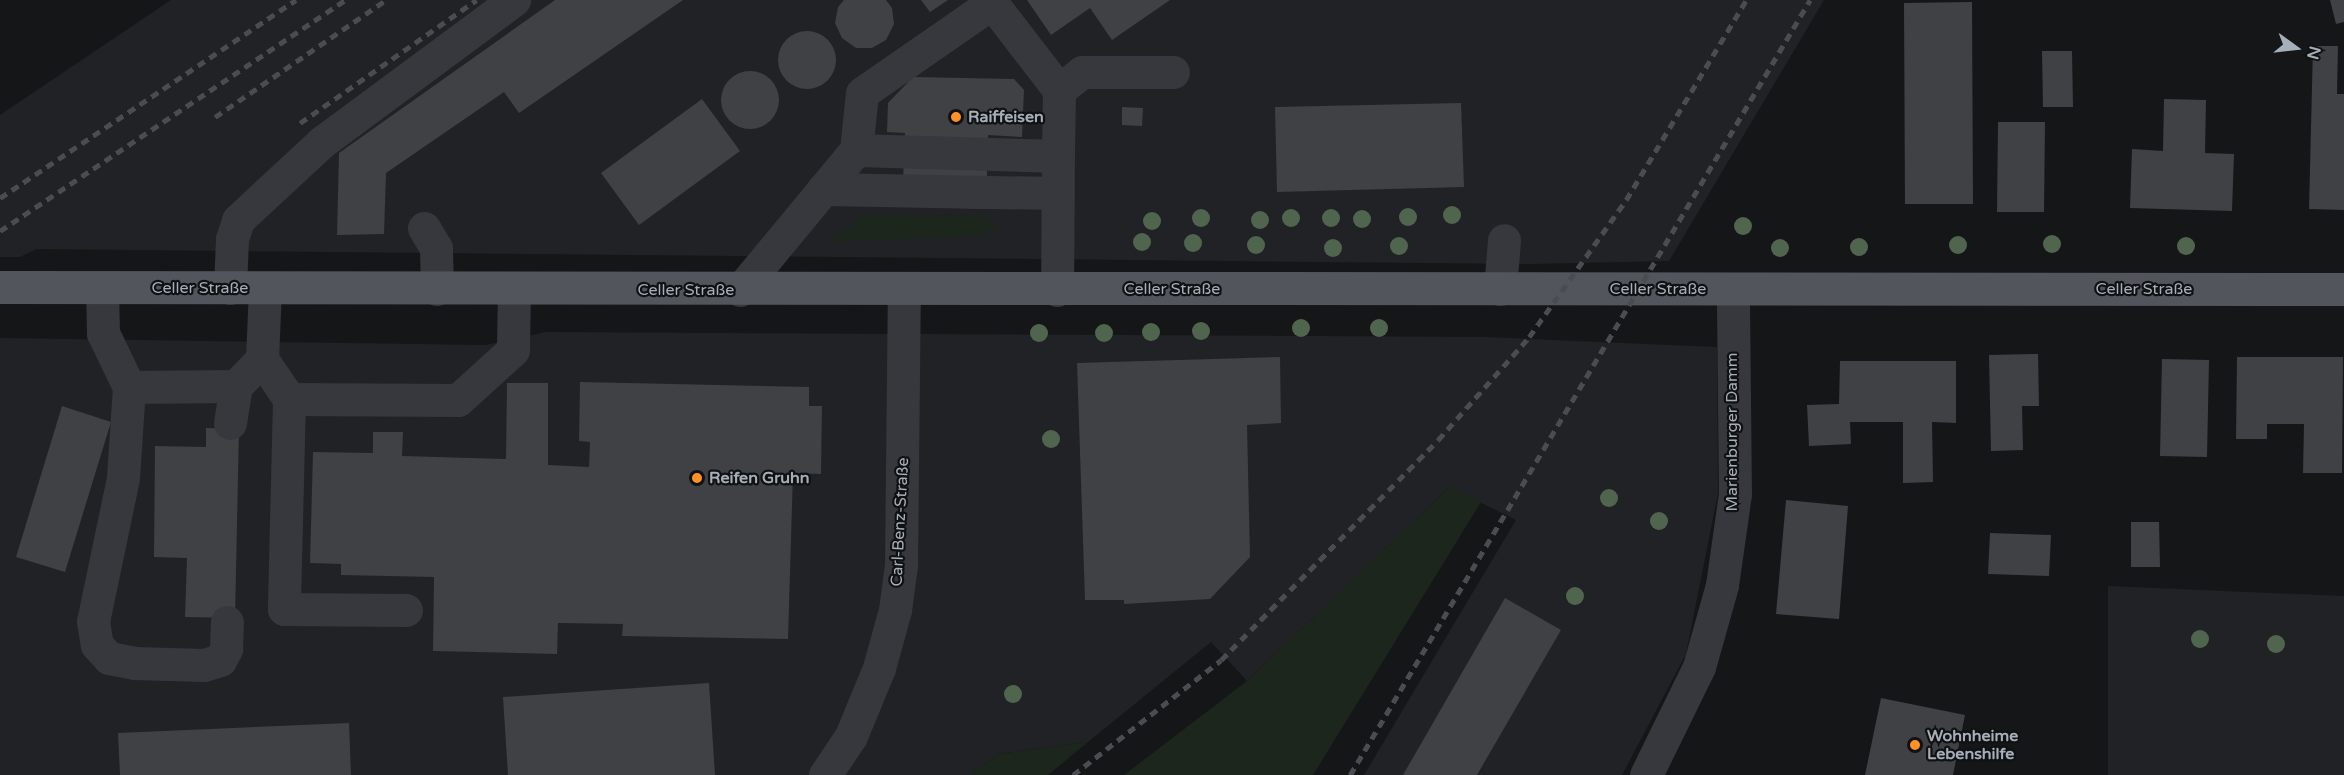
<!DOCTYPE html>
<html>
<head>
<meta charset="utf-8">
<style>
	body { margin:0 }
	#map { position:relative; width:2344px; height:775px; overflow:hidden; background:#151618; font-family:"Varela Round",sans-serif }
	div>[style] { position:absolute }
	.built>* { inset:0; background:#212225 }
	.green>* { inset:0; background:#1d261d }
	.building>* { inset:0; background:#3f4145 }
	.round { border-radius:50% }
	.minor>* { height:33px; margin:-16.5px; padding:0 16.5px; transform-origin:16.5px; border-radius:16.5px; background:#36383d }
	.major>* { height:33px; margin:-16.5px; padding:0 16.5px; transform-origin:16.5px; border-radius:16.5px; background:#52565c }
	.rail>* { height:4.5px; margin-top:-2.25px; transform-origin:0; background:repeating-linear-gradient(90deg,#494d52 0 8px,transparent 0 14px) }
	.trees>* { width:18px; height:18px; margin:-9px; border-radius:50%; background:#50654e }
	.dots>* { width:16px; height:16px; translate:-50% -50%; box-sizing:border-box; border:3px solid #101113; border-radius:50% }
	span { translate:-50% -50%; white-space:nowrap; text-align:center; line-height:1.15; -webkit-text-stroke:4.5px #101113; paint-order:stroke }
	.poi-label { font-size:16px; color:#a6afb9; font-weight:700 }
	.left { translate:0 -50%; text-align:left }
	.street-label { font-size:16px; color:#a6afb9 }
	.north { position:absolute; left:2266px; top:18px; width:60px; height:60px; -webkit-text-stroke:4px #101113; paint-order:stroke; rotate:105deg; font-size:16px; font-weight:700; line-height:24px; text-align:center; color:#a6afb9 }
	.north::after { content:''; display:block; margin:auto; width:21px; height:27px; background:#a6afb9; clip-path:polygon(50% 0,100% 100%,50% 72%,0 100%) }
</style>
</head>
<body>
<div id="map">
	<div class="built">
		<div style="clip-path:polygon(171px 0,1824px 0,1669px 261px,1531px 264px,36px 249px,20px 257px,0 257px,0 115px)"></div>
		<div style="clip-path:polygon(546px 332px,1484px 337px,1717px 347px,1718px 493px,1686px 654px,1622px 775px,1364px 775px,1516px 520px,1449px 487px,1247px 681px,1211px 642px,1088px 742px,998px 754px,973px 775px,0 775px,0 338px,486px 345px)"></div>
		<div style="clip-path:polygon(2108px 586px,2344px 596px,2344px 775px,2108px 775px)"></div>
	</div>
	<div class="green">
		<div style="clip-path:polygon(862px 215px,984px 216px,1000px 225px,978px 236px,826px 242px,852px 227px)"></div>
		<div style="clip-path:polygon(1449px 487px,1481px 502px,1313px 775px,1124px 775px,1247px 681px)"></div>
		<div style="clip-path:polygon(1088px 742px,1048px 775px,973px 775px,998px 754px)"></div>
	</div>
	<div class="building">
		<div style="clip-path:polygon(555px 0,683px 0,519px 113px,504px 92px,386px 173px,384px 234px,337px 235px,339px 153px)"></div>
		<div style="clip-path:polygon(844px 0,886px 0,892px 8px,894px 24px,886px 40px,872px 48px,856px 48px,842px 38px,835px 23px,838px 7px)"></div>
		<div style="clip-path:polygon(921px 0,948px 0,930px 12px)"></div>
		<div style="clip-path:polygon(1027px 0,1170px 0,1112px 40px,1090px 8px,1051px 35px)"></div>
		<div style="clip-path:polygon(2330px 0,2344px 0,2344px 22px,2336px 24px)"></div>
		<div style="clip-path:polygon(1972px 2px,1973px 204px,1905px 204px,1904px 3px)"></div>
		<div class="round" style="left:778px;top:31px;width:58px;height:58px"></div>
		<div style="clip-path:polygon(2313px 46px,2338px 46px,2337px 94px,2344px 94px,2344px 210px,2309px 209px)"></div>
		<div style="clip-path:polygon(2042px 51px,2072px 51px,2073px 107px,2043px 107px)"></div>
		<div class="round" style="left:721px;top:71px;width:58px;height:58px"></div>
		<div style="clip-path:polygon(913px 77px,1014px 79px,1024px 90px,1022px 137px,988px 135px,986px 209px,902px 206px,905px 133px,887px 132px,888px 103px)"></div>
		<div style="clip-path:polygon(702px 99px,740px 151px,639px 225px,601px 173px)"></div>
		<div style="clip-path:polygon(2164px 99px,2206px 100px,2205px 153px,2234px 154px,2232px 211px,2130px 208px,2132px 149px,2163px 151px)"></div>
		<div style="clip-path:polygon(1461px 103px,1464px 187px,1277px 192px,1275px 107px)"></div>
		<div style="clip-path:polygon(1122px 107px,1143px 108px,1142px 126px,1122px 125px)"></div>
		<div style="clip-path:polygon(1998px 122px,2045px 122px,2044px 212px,1997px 212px)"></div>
		<div style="clip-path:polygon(2038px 354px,2039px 406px,2022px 406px,2023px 450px,1991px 451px,1989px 355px)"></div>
		<div style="clip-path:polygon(1280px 357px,1281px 423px,1247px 425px,1250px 557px,1210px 599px,1124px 604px,1124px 600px,1085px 600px,1077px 363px)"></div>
		<div style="clip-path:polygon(2237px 357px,2343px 357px,2342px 473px,2303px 473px,2304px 424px,2267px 424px,2267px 439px,2236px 439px)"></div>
		<div style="clip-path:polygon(2162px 359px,2209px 360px,2207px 457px,2160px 456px)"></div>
		<div style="clip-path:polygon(1840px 361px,1956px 361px,1956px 423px,1932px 422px,1933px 482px,1903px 483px,1903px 422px,1850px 422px,1851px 444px,1809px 446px,1807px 405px,1839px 404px)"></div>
		<div style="clip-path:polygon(580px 382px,809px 387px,809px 406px,822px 406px,821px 474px,793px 473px,788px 639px,622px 636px,623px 624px,558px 623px,557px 654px,433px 651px,434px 577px,341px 575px,341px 564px,310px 563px,313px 452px,373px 453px,373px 432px,403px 432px,402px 456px,506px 459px,507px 383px,548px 383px,548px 465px,589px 467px,590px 442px,579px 441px)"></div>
		<div style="clip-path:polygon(62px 406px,111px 422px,65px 572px,16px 557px)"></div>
		<div style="clip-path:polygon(206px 428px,239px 429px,235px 618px,185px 617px,187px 558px,154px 557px,155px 446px,206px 447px)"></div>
		<div style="clip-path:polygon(1786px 500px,1848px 506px,1839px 619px,1776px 614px)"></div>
		<div style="clip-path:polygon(2131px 522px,2159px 522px,2160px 567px,2131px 567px)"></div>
		<div style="clip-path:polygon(1990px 533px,2051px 535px,2049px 576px,1988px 574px)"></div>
		<div style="clip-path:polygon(1505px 598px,1561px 630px,1477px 775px,1403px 775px)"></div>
		<div style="clip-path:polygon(709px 683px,715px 775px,508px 775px,503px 697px)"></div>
		<div style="clip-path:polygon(1881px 698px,1965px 715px,1953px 775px,1865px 775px)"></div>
		<div style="clip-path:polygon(349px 723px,351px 775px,120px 775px,118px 733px)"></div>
	</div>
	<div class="minor">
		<div style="left:1059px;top:90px;width:29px;rotate:-38deg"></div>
		<div style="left:1082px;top:72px;width:91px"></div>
		<div style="left:856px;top:150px;width:57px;rotate:-84deg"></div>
		<div style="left:862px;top:93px;width:158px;rotate:-34.7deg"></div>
		<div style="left:992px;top:3px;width:110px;rotate:52.4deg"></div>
		<div style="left:1059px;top:90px;width:66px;rotate:90.9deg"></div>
		<div style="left:823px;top:189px;width:235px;rotate:1deg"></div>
		<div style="left:424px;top:228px;width:23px;rotate:59deg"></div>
		<div style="left:436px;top:248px;width:41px;rotate:88.6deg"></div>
		<div style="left:102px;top:288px;width:45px;rotate:88.7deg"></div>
		<div style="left:103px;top:333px;width:60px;rotate:64.3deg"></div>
		<div style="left:129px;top:387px;width:91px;rotate:93.8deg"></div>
		<div style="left:123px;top:478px;width:146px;rotate:101.8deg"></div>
		<div style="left:93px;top:621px;width:24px;rotate:81deg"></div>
		<div style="left:97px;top:645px;width:18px;rotate:47deg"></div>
		<div style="left:109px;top:658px;width:25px;rotate:11deg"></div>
		<div style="left:134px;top:663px;width:70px;rotate:1.6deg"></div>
		<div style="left:204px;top:665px;width:17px;rotate:-17deg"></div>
		<div style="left:220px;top:660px;width:13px;rotate:-61deg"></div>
		<div style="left:226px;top:649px;width:27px;rotate:-88deg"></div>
		<div style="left:230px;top:288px;width:49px;rotate:-87.7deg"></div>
		<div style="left:232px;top:239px;width:20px;rotate:-72deg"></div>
		<div style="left:238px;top:220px;width:115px;rotate:-42.9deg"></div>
		<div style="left:322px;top:142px;width:239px;rotate:-36.5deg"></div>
		<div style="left:265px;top:288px;width:71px;rotate:92.4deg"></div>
		<div style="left:262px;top:359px;width:48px;rotate:56deg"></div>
		<div style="left:289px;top:399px;width:169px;rotate:0.3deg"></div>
		<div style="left:458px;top:400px;width:74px;rotate:-42.3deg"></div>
		<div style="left:513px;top:350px;width:61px;rotate:-89.1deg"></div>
		<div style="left:1500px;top:289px;width:49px;rotate:-85.3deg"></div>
		<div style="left:740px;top:290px;width:182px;rotate:-50.4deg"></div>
		<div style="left:856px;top:150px;width:202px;rotate:1.7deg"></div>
		<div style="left:1058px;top:156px;width:134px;rotate:90.4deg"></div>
		<div style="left:129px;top:387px;width:107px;rotate:-0.5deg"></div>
		<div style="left:236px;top:386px;width:37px;rotate:-46deg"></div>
		<div style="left:289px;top:399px;width:210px;rotate:91.4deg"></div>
		<div style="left:284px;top:609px;width:122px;rotate:0.5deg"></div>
		<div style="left:230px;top:423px;width:37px;rotate:-81deg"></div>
		<div style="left:825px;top:775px;width:47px;rotate:-56.3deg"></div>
		<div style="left:851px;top:736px;width:74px;rotate:-67.6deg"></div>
		<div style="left:879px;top:668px;width:60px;rotate:-74.6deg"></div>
		<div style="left:895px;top:610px;width:45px;rotate:-82.4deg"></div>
		<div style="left:901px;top:565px;width:275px;rotate:-89.4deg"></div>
		<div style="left:1646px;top:775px;width:120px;rotate:-63.9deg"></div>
		<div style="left:1699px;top:667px;width:85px;rotate:-74.3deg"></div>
		<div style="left:1722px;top:585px;width:92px;rotate:-81.9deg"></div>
		<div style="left:1735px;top:494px;width:205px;rotate:-90.6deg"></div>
	</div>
	<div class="major">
		<div style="left:0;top:287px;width:2344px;rotate:0.05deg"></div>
	</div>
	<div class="rail">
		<div style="left:215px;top:117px;width:207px;rotate:-34.4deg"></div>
		<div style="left:300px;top:123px;width:215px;rotate:-34.9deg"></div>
		<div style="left:0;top:198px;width:356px;rotate:-33.8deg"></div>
		<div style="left:0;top:231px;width:415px;rotate:-33.8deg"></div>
		<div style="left:1073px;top:775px;width:187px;rotate:-37.8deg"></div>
		<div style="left:1221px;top:660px;width:309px;rotate:-45.4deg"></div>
		<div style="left:1438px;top:440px;width:137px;rotate:-48.5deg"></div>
		<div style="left:1529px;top:337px;width:168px;rotate:-54.7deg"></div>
		<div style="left:1626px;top:200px;width:233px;rotate:-59deg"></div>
		<div style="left:1350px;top:775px;width:901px;rotate:-59.31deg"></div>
	</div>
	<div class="trees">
		<div style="left:1452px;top:215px"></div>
		<div style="left:1408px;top:217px"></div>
		<div style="left:1201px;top:218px"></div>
		<div style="left:1291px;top:218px"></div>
		<div style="left:1331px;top:218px"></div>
		<div style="left:1362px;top:219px"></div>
		<div style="left:1260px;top:220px"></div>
		<div style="left:1152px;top:221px"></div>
		<div style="left:1743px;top:226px"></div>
		<div style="left:1142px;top:242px"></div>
		<div style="left:1193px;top:243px"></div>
		<div style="left:2052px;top:244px"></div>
		<div style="left:1256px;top:245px"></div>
		<div style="left:1958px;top:245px"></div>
		<div style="left:1399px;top:246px"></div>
		<div style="left:2186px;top:246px"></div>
		<div style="left:1859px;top:247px"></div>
		<div style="left:1333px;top:248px"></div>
		<div style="left:1780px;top:248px"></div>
		<div style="left:1301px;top:328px"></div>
		<div style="left:1379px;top:328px"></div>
		<div style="left:1201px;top:331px"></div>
		<div style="left:1151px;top:332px"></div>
		<div style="left:1039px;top:333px"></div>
		<div style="left:1104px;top:333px"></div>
		<div style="left:1051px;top:439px"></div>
		<div style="left:1609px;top:498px"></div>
		<div style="left:1659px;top:521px"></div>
		<div style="left:1575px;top:596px"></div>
		<div style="left:2200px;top:639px"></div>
		<div style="left:2276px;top:644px"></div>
		<div style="left:1013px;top:694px"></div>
	</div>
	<div class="dots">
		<div style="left:956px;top:117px;background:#ff9126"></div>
		<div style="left:697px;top:478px;background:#ff9126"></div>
		<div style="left:1915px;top:745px;background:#ff9126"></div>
	</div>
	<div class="poi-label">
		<span class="left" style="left:968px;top:117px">Raiffeisen</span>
		<span class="left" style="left:709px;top:478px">Reifen Gruhn</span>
		<span class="left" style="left:1927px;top:745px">Wohnheime<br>Lebenshilfe</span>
	</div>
	<div class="street-label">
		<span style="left:200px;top:288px">Celler Straße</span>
		<span style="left:1172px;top:289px">Celler Straße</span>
		<span style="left:1658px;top:289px">Celler Straße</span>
		<span style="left:2144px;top:289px">Celler Straße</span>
		<span style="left:686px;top:290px">Celler Straße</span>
		<span style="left:1732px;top:432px;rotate:-90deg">Marienburger Damm</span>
		<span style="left:900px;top:522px;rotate:-87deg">Carl-Benz-Straße</span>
	</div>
	<div class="north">N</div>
</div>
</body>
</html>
